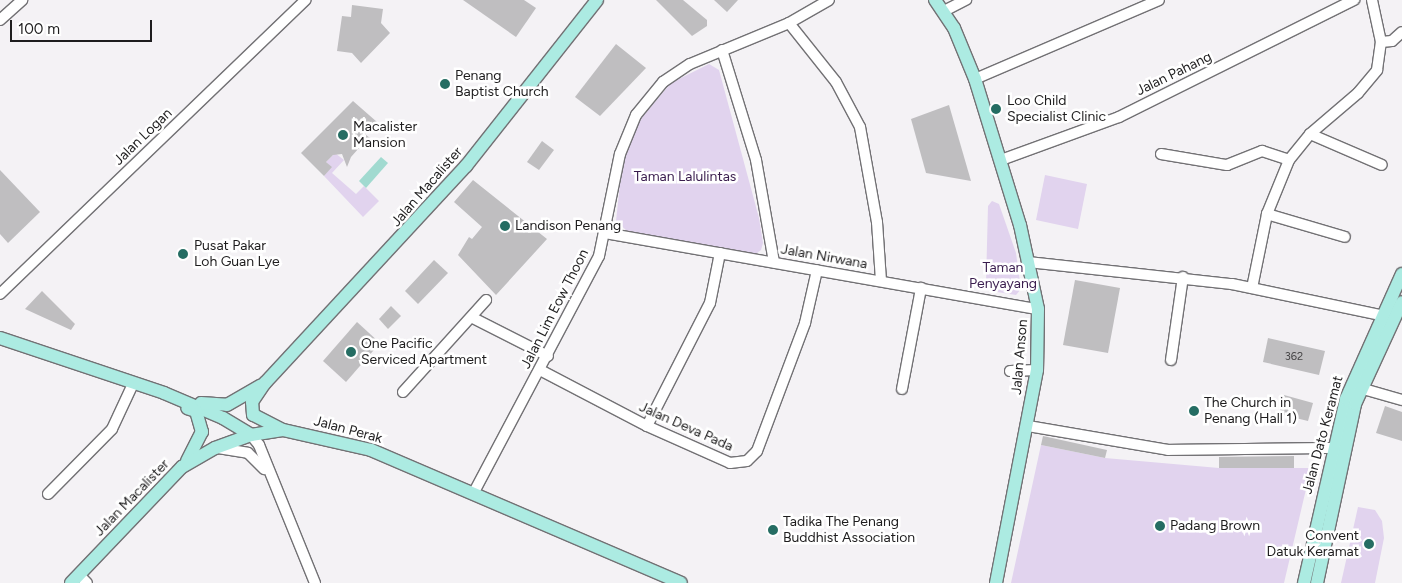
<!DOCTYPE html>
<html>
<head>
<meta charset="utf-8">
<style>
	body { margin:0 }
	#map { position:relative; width:1402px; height:583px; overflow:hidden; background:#f4f2f5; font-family:Figtree,sans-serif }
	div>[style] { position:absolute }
	.green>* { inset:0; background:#e1d3ee }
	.water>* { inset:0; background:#a1dad0 }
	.building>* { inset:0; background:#bfbec0 }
	.roads { filter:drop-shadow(1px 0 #727174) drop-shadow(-1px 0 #727174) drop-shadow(0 1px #727174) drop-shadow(0 -1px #727174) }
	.minor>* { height:10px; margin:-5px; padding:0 5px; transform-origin:5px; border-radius:5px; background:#fff }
	.major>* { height:12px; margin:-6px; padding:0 6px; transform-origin:6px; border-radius:6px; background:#acebe2 }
	.dots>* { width:14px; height:14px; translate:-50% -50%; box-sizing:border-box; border:2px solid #fff; border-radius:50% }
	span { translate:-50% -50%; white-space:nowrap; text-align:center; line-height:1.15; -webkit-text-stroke:5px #fff; paint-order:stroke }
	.number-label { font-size:11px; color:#464546 }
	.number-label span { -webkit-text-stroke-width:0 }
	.street-label { font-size:14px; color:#1e1d1e }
	.poi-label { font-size:14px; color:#1e1d1e }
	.left { translate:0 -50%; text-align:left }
	.right { translate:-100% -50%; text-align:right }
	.park-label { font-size:14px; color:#3a1d4e }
	.scale { position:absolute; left:10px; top:20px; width:142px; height:22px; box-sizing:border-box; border:2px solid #1e1d1e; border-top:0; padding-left:6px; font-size:15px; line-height:18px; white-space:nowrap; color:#1e1d1e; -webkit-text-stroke:4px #fff; paint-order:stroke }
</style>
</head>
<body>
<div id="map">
	<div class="green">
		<div style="clip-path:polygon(709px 64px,719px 70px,759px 218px,763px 243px,761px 250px,753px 256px,627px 231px,616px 221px,622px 165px,639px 121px,671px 83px)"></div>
		<div style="clip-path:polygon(335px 153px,344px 160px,332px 173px,356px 194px,364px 186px,379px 201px,363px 217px,324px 176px,331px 167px,326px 162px)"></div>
		<div style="clip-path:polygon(1045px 175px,1087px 184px,1078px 229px,1036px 220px)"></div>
		<div style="clip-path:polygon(992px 201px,999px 204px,1016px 253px,1021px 289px,1016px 295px,991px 291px,986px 283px,988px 206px)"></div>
		<div style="clip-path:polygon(1041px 445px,1105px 458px,1219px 468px,1311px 468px,1284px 583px,1011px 583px)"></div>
		<div style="clip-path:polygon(1358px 507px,1375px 510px,1382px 521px,1384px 538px,1375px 583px,1341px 583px)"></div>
	</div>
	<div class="water">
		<div style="clip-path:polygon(381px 157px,388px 163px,366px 188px,359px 181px)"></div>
	</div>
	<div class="building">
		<div style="clip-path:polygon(463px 0,524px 0,536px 8px,516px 37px)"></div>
		<div style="clip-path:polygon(656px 0,683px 0,707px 20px,707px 26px,692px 36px)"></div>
		<div style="clip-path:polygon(714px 0,738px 0,727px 12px)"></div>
		<div style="clip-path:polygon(352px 5px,383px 9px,381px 23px,390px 33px,361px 63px,352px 53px,337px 51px,342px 16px,351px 17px)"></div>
		<div style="clip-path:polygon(616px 44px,646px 68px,600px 116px,575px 97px)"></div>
		<div style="clip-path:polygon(353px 101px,377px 122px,365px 134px,371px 139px,366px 148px,359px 148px,351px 157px,347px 167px,342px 154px,333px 155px,326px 162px,332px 167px,324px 176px,301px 153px)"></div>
		<div style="clip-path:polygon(949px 105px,971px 181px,926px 173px,911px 119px)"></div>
		<div style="clip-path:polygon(542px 141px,554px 150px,539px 170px,527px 162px)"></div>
		<div style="clip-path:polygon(0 170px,40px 212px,8px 243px,0 234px)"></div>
		<div style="clip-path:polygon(473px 180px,547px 239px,496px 295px,458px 255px,469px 237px,472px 239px,482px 227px,454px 202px)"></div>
		<div style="clip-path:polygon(434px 260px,448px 273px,418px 304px,405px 291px)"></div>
		<div style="clip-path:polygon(1075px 280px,1120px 288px,1108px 353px,1063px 345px)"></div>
		<div style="clip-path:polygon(42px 291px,75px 324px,71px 330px,25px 309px)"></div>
		<div style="clip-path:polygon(391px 306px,401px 316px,388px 329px,379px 319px)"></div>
		<div style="clip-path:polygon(357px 322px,380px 343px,346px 382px,323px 361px)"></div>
		<div style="clip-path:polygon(1268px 338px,1325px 351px,1319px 375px,1263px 362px)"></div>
		<div style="clip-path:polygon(1284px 395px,1313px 403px,1308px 421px,1279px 414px)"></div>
		<div style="clip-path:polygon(1385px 406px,1402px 412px,1402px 441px,1376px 433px)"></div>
		<div style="clip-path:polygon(1043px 436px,1107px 450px,1105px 458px,1041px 445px)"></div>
		<div style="clip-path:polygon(1294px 456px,1294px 468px,1219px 468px,1219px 457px)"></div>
	</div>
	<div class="roads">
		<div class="minor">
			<div style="left:944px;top:11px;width:25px;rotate:-27deg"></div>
			<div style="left:0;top:20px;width:30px;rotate:-42deg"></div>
			<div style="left:789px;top:23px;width:75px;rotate:51.5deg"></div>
			<div style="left:836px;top:82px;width:51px;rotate:61.9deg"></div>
			<div style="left:860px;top:127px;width:97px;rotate:79.9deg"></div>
			<div style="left:877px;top:222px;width:59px;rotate:86.1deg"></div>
			<div style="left:1381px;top:42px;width:11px;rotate:-5deg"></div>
			<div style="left:1392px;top:41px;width:13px;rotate:-42deg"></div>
			<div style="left:722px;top:50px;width:115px;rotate:72.8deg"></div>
			<div style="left:756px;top:160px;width:104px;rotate:80deg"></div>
			<div style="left:975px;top:79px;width:200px;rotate:-23.2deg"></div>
			<div style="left:1310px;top:134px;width:78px;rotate:23.3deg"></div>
			<div style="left:1161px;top:154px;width:67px;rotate:9.5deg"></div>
			<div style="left:1227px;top:165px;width:38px;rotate:-22deg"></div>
			<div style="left:1262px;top:151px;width:28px;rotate:18deg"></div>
			<div style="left:1001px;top:160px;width:126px;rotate:-20deg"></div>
			<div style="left:1119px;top:117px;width:263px;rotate:-26.5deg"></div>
			<div style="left:1267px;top:214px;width:81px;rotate:16.4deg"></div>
			<div style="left:605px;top:233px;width:440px;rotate:10deg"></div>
			<div style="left:1028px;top:262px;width:205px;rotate:6.2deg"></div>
			<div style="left:1232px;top:284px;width:152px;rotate:11.8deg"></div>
			<div style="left:1252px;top:288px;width:76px;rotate:-78.5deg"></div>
			<div style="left:1267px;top:214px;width:58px;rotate:-67.8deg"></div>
			<div style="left:1289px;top:160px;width:33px;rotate:-51deg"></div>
			<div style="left:1310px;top:134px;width:63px;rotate:-40.5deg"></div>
			<div style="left:1358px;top:93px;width:30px;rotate:-50deg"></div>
			<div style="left:1377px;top:70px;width:28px;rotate:-82deg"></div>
			<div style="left:1381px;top:42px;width:43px;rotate:-102.1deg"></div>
			<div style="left:0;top:294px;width:424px;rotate:-43.9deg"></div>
			<div style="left:473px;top:318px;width:84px;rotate:26.9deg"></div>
			<div style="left:1171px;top:360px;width:84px;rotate:-81.8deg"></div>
			<div style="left:540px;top:370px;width:121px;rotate:27.6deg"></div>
			<div style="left:647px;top:426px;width:91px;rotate:24deg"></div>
			<div style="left:730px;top:463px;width:17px;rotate:-7deg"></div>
			<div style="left:747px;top:461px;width:14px;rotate:-45deg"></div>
			<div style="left:757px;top:451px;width:137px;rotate:-69.4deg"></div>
			<div style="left:805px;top:323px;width:54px;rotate:-77.2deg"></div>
			<div style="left:1010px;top:371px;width:27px;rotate:-2deg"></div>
			<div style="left:1360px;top:388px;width:44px;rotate:15.9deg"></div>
			<div style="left:902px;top:389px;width:103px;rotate:-79.3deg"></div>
			<div style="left:403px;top:392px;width:124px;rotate:-47.9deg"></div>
			<div style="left:647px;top:426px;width:138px;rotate:-62.9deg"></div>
			<div style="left:710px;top:303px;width:51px;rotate:-78.7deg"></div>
			<div style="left:1028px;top:426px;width:142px;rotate:9.7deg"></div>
			<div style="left:1168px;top:450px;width:174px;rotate:-0.7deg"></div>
			<div style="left:251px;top:435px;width:13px;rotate:51deg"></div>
			<div style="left:259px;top:445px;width:149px;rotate:67.9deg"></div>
			<div style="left:218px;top:448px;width:30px;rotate:9deg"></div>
			<div style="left:248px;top:453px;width:23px;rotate:45deg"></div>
			<div style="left:48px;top:494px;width:91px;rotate:-45.4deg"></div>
			<div style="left:112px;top:429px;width:50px;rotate:-65deg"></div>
			<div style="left:473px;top:494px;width:269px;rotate:-62.1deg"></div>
			<div style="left:599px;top:256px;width:104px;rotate:-78.4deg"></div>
			<div style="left:620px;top:154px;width:42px;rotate:-67.7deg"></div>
			<div style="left:636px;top:115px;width:43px;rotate:-50.7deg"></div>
			<div style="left:663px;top:82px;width:32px;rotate:-34deg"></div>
			<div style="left:690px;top:64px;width:107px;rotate:-22.5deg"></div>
			<div style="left:789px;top:23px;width:46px;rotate:-29.9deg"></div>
			<div style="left:79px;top:575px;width:11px;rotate:45deg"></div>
		</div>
		<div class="major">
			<div style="left:935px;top:0;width:34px;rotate:56deg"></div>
			<div style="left:954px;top:28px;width:55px;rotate:67.6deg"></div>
			<div style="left:975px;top:79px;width:153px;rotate:72.9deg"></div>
			<div style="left:1020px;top:225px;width:86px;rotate:77.9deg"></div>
			<div style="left:1038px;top:309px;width:61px;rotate:90.9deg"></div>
			<div style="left:1037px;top:370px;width:217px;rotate:100.9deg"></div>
			<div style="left:0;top:338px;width:173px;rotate:18.5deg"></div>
			<div style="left:164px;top:393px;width:64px;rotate:23deg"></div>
			<div style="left:223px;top:418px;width:33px;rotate:31deg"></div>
			<div style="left:201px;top:403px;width:26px;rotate:4deg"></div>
			<div style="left:227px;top:405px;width:39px;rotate:-30deg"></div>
			<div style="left:281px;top:429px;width:31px;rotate:-153deg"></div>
			<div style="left:253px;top:415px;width:13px;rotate:-94deg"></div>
			<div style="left:252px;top:402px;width:23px;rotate:-56deg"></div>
			<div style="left:265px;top:383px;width:296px;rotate:-47.2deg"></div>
			<div style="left:466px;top:166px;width:211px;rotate:-51.7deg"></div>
			<div style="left:187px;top:461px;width:33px;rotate:-63deg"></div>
			<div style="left:202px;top:432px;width:22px;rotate:-106deg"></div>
			<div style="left:196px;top:411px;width:9px;rotate:-162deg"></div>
			<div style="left:71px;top:583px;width:161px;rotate:-46.3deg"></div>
			<div style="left:182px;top:467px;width:38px;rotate:-30deg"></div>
			<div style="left:215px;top:448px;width:38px;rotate:-20deg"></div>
			<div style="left:251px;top:435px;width:32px;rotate:-9deg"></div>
			<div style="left:283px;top:430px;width:90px;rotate:12.8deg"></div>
			<div style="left:371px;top:450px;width:337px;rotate:23.2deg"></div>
			<div style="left:1304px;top:583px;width:189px;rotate:-77.1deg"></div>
			<div style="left:1346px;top:399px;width:137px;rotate:-65.9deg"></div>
			<div style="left:1317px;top:583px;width:183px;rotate:-78deg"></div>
			<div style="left:1355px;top:404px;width:112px;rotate:-65.3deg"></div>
		</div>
	</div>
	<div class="dots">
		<div style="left:445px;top:84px;background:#256d63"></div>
		<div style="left:996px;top:109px;background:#256d63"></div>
		<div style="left:343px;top:135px;background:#256d63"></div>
		<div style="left:505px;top:226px;background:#256d63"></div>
		<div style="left:183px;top:254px;background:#256d63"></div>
		<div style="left:351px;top:352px;background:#256d63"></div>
		<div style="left:1194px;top:411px;background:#256d63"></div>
		<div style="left:1160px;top:526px;background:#256d63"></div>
		<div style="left:773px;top:530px;background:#256d63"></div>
		<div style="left:1369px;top:544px;background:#256d63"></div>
	</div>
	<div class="number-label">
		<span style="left:1294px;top:357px">362</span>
	</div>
	<div class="street-label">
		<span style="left:1174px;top:74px;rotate:-26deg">Jalan Pahang</span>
		<span style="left:143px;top:137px;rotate:-44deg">Jalan Logan</span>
		<span style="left:427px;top:187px;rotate:-49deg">Jalan Macalister</span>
		<span style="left:824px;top:257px;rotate:10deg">Jalan Nirwana</span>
		<span style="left:555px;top:309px;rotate:-63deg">Jalan Lim Eow Thoon</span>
		<span style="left:1020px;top:357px;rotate:-85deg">Jalan Anson</span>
		<span style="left:686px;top:427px;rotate:24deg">Jalan Deva Pada</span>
		<span style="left:348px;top:430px;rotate:15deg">Jalan Perak</span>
		<span style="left:1323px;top:435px;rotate:-75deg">Jalan Dato Keramat</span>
		<span style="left:132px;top:498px;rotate:-46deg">Jalan Macalister</span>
	</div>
	<div class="poi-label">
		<span class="left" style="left:455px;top:84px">Penang<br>Baptist Church</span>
		<span class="left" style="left:1007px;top:109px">Loo Child<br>Specialist Clinic</span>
		<span class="left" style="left:353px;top:135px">Macalister<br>Mansion</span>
		<span class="left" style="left:515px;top:226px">Landison Penang</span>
		<span class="left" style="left:194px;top:254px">Pusat Pakar<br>Loh Guan Lye</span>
		<span class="left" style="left:361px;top:352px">One Pacific<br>Serviced Apartment</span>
		<span class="left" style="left:1204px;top:411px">The Church in<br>Penang (Hall 1)</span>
		<span class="left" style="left:783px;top:530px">Tadika The Penang<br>Buddhist Association</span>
		<span class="left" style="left:1170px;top:526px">Padang Brown</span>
		<span class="right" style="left:1359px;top:544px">Convent<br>Datuk Keramat</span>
	</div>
	<div class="park-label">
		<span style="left:685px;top:177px">Taman Lalulintas</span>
		<span style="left:1003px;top:276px">Taman<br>Penyayang</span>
	</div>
	<div class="scale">100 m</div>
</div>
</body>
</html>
